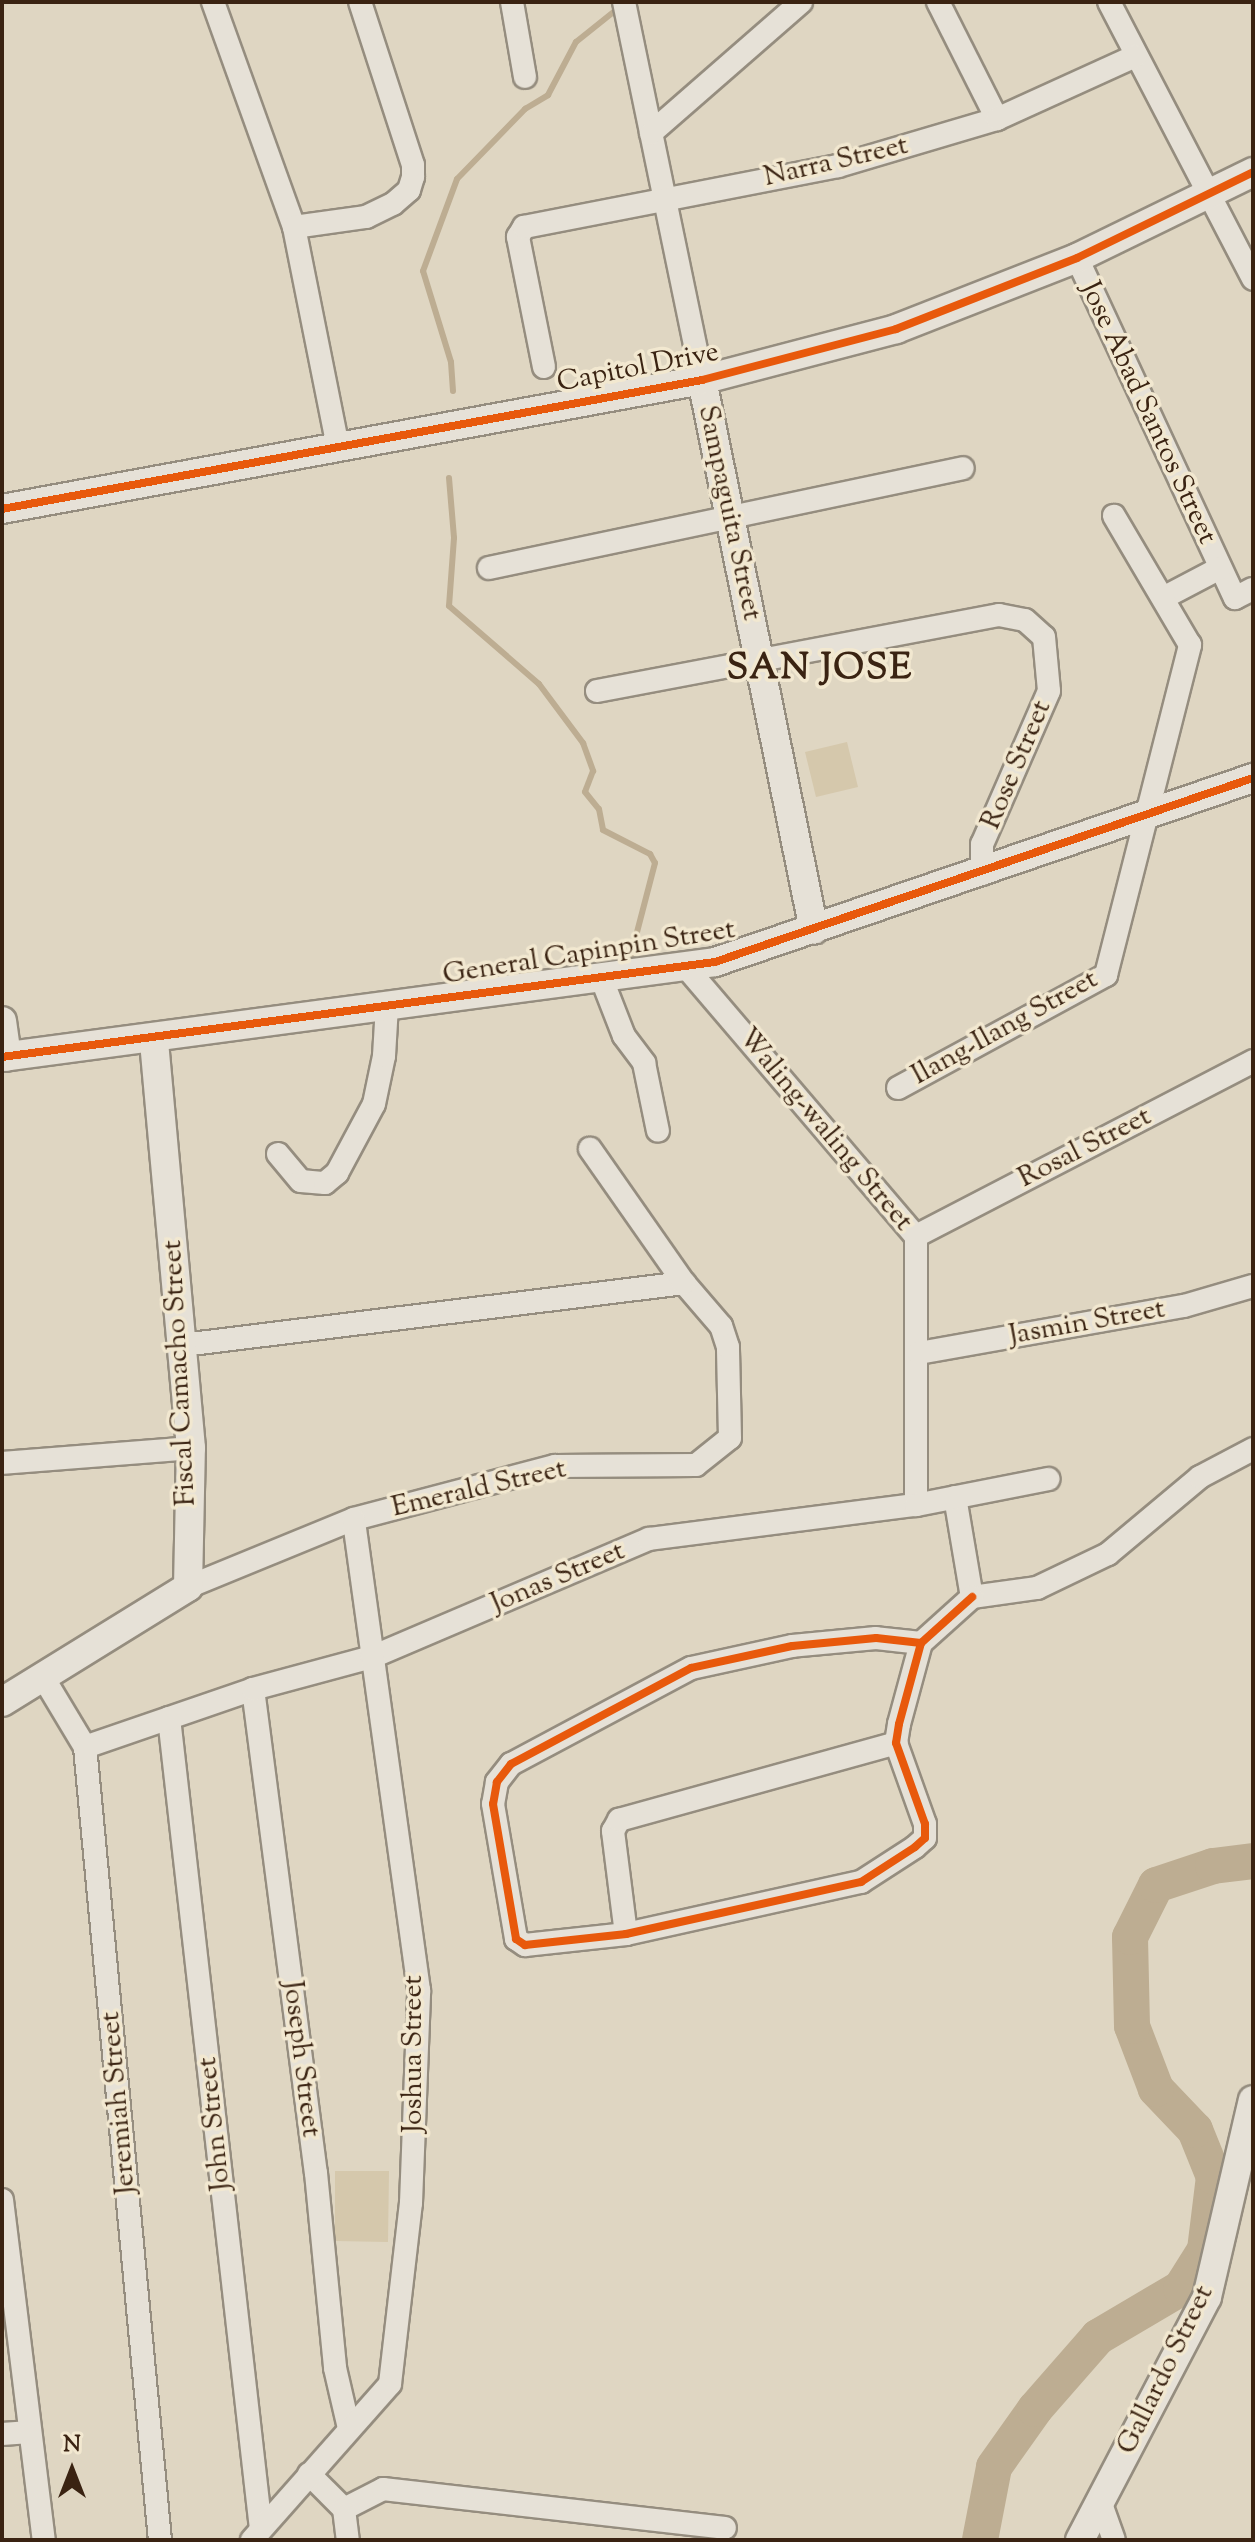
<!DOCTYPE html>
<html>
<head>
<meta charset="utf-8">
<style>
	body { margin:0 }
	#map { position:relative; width:1255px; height:2542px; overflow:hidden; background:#dfd6c2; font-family:"Sorts Mill Goudy",serif }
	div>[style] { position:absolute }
	.green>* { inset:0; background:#d5c8ac }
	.stream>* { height:6px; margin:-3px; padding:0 3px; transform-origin:3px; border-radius:3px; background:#bdad92 }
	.river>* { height:36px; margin:-18px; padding:0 18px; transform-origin:18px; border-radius:18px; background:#bdad92 }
	.roads { filter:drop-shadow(2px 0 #958d7f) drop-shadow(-2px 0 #958d7f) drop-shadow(0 2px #958d7f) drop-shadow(0 -2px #958d7f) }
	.minor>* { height:22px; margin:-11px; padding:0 11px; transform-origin:11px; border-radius:11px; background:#e6e1d7 }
	.tertiary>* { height:28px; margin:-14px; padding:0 14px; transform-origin:14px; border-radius:14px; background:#e6e1d7 }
	.cycleway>* { height:8px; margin:-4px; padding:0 4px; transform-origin:4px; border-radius:4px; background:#e8590c }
	span { translate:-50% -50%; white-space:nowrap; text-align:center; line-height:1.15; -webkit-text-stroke:7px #f2e8d0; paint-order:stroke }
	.street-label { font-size:28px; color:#3a2312 }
	.district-label { font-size:36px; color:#3a2312; font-weight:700; letter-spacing:2px }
	.frame { position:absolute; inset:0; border:4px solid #3a2312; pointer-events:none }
	.north { position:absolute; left:32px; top:2430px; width:80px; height:80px; -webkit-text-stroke:6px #f2e8d0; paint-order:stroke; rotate:0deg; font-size:22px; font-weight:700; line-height:32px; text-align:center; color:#3a2312 }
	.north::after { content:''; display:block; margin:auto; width:28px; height:36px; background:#3a2312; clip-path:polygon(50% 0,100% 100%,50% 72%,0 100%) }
</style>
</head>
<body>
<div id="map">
	<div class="green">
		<div style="clip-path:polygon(847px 742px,858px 787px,816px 797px,805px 752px)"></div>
		<div style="clip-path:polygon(335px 2171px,389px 2171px,388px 2242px,335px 2241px)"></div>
	</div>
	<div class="stream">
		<div style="left:453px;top:391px;width:29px;rotate:-94deg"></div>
		<div style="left:451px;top:362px;width:95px;rotate:-107.1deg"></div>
		<div style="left:423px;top:271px;width:98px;rotate:-69.7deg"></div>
		<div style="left:457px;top:179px;width:98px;rotate:-45.8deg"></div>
		<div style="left:525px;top:109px;width:27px;rotate:-31deg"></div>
		<div style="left:548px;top:95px;width:60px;rotate:-62.2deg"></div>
		<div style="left:576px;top:42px;width:58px;rotate:-38.7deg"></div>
		<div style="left:449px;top:478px;width:60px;rotate:85.2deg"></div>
		<div style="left:454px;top:538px;width:68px;rotate:94.2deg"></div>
		<div style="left:449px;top:606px;width:119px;rotate:40.9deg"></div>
		<div style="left:539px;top:684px;width:74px;rotate:53.3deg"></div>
		<div style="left:583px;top:743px;width:30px;rotate:70deg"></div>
		<div style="left:593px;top:771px;width:22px;rotate:111deg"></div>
		<div style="left:585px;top:792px;width:22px;rotate:51deg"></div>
		<div style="left:599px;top:809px;width:21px;rotate:79deg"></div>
		<div style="left:603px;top:830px;width:53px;rotate:27.1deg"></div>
		<div style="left:650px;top:854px;width:10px;rotate:61deg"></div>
		<div style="left:655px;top:863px;width:95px;rotate:104.6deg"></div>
	</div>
	<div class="river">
		<div style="left:980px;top:2540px;width:74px;rotate:-79.1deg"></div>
		<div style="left:994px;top:2467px;width:71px;rotate:-54.7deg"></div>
		<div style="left:1035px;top:2409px;width:96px;rotate:-48.8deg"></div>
		<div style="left:1098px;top:2337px;width:96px;rotate:-30.6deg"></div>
		<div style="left:1181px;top:2288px;width:45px;rotate:-57.7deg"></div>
		<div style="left:1205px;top:2250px;width:74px;rotate:-83deg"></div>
		<div style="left:1214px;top:2177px;width:51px;rotate:-112deg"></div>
		<div style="left:1195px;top:2130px;width:57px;rotate:-133.6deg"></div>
		<div style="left:1156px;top:2089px;width:67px;rotate:-110.9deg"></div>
		<div style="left:1132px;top:2026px;width:89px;rotate:-91.3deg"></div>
		<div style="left:1130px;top:1937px;width:58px;rotate:-63.4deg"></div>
		<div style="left:1156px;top:1885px;width:60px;rotate:-18.4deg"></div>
		<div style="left:1213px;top:1866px;width:40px;rotate:-7.1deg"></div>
	</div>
	<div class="roads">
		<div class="minor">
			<div style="left:213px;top:2px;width:239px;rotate:70.2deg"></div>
			<div style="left:294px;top:227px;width:224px;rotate:78.7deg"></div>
			<div style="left:512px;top:2px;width:76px;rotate:80.2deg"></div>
			<div style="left:624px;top:2px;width:386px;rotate:78.3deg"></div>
			<div style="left:938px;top:2px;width:131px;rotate:63.2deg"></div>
			<div style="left:1109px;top:2px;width:312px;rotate:62.5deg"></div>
			<div style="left:651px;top:133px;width:199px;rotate:-41.1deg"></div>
			<div style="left:294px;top:227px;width:73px;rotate:-7.9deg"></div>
			<div style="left:366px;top:217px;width:30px;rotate:-26deg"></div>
			<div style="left:393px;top:204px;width:21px;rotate:-41deg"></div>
			<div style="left:409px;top:190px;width:14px;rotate:-73deg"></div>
			<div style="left:413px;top:177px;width:12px;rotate:-90deg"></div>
			<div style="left:413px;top:165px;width:171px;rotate:-108deg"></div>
			<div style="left:1077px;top:258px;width:375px;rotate:65.1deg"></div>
			<div style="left:1235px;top:598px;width:20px;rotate:-27deg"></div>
			<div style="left:544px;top:367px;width:133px;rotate:-101.3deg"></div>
			<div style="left:518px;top:237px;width:12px;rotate:-59deg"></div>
			<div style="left:524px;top:227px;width:320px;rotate:-11deg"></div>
			<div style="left:838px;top:166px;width:166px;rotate:-16.5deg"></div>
			<div style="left:997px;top:119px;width:152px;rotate:-24.5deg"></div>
			<div style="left:489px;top:568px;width:484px;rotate:-11.9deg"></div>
			<div style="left:1163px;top:598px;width:64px;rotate:-27.8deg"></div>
			<div style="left:597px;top:691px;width:409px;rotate:-10.7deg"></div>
			<div style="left:999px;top:615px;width:26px;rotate:11deg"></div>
			<div style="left:1025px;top:620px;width:25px;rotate:42deg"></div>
			<div style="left:1044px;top:637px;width:54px;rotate:84.7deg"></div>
			<div style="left:1049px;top:691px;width:167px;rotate:113.6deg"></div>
			<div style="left:982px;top:844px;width:30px;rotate:90deg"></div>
			<div style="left:685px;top:966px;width:355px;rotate:49.5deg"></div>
			<div style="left:916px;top:1236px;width:269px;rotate:90deg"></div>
			<div style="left:601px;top:977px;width:63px;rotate:68.7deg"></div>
			<div style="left:624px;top:1036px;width:34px;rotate:53deg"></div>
			<div style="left:644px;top:1063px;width:69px;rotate:78.4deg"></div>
			<div style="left:898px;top:1088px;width:237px;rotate:-28.5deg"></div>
			<div style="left:1106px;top:975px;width:341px;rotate:-75.7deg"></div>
			<div style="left:1190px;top:645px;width:150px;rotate:-120.5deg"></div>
			<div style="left:278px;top:1154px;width:35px;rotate:50deg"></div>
			<div style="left:301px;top:1181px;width:24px;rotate:5deg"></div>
			<div style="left:325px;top:1183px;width:16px;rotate:-40deg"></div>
			<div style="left:337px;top:1173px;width:78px;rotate:-61.8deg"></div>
			<div style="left:374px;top:1104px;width:49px;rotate:-78.2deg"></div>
			<div style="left:384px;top:1056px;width:51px;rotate:-86.6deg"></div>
			<div style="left:916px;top:1236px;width:380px;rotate:-27.4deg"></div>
			<div style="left:183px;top:1345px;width:505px;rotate:-7.05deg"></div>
			<div style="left:919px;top:1353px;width:269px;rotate:-10.1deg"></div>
			<div style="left:1184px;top:1306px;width:72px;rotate:-16.2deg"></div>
			<div style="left:2px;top:1463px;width:190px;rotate:-4.5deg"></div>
			<div style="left:955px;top:1497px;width:101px;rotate:80.4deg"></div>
			<div style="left:188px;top:1587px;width:179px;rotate:-22.3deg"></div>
			<div style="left:354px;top:1519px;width:208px;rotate:-14.8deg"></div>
			<div style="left:555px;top:1466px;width:141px;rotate:-0.4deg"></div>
			<div style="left:696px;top:1465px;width:43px;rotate:-38.5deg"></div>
			<div style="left:730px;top:1438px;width:91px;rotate:-91.3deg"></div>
			<div style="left:728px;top:1347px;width:22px;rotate:-108deg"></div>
			<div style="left:721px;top:1326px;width:57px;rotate:-130.7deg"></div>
			<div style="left:684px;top:1283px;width:164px;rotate:-125deg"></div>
			<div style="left:972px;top:1597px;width:66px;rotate:-7.9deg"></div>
			<div style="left:1037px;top:1588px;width:79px;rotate:-25.6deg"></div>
			<div style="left:1108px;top:1554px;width:120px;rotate:-39.9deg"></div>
			<div style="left:1200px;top:1477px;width:60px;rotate:-27.8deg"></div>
			<div style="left:921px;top:1643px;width:45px;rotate:-173.7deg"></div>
			<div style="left:876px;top:1638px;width:84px;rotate:174.6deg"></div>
			<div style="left:792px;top:1646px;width:103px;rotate:167.7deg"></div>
			<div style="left:691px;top:1668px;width:204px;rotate:151.9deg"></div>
			<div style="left:511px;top:1764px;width:23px;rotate:128deg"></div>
			<div style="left:497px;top:1782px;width:22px;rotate:100deg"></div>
			<div style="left:493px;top:1804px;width:137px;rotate:80.3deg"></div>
			<div style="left:516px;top:1939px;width:11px;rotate:34deg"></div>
			<div style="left:525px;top:1945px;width:102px;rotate:-6.2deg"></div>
			<div style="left:626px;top:1934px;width:241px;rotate:-12.5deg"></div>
			<div style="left:861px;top:1882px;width:64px;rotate:-32.9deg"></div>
			<div style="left:915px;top:1847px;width:13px;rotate:-42deg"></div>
			<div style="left:925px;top:1838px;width:14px;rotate:-90deg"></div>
			<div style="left:925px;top:1824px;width:86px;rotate:-109.7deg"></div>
			<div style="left:896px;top:1743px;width:19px;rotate:-81deg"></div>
			<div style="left:899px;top:1724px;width:84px;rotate:-74.8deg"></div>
			<div style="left:921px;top:1643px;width:69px;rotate:-42deg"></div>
			<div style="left:43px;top:1677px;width:82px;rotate:59deg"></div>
			<div style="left:85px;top:1747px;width:797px;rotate:84.6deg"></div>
			<div style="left:253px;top:1689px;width:488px;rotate:82.6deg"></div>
			<div style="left:316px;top:2173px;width:196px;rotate:84.4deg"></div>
			<div style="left:335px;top:2368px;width:62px;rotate:76.9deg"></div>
			<div style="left:169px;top:1718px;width:816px;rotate:83.53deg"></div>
			<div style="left:85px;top:1747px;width:178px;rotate:-19deg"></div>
			<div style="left:253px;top:1689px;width:123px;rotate:-15.1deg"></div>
			<div style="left:372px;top:1657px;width:301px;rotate:-23.1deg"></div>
			<div style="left:649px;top:1539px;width:269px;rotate:-7.3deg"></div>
			<div style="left:916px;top:1505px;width:135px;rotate:-11.1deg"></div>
			<div style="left:626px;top:1934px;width:104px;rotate:-97.2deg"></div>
			<div style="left:613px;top:1831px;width:13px;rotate:-61deg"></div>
			<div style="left:619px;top:1820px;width:288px;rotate:-15.5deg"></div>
			<div style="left:2px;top:2200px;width:343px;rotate:83deg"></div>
			<div style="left:2px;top:2434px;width:28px;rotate:-4deg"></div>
			<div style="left:309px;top:2474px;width:49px;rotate:45deg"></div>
			<div style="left:344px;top:2509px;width:31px;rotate:83deg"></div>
			<div style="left:1100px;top:2501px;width:41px;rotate:70.3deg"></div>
			<div style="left:344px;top:2509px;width:44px;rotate:-27.1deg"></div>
			<div style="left:383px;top:2489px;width:344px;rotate:6.5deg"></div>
			<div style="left:252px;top:2540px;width:208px;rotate:-48.5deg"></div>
			<div style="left:390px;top:2384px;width:182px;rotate:-83.4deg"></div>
			<div style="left:411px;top:2203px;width:213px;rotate:-87.8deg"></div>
			<div style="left:419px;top:1990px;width:475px;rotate:-97.9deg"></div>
		</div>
		<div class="tertiary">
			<div style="left:702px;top:380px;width:561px;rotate:78.49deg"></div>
			<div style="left:2px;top:509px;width:712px;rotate:-10.44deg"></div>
			<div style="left:702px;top:380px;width:201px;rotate:-14.7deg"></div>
			<div style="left:896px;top:329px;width:194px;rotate:-21.4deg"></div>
			<div style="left:1077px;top:258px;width:196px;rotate:-26deg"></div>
			<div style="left:2px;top:1021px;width:36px;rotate:82deg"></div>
			<div style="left:2px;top:1057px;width:719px;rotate:-7.59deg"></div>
			<div style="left:715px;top:962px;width:569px;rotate:-18.88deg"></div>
			<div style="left:2px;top:1702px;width:219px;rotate:-31.7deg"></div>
			<div style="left:188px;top:1587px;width:139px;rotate:-88.8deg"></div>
			<div style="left:191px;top:1448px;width:412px;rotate:-95.2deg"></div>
			<div style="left:1080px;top:2540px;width:274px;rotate:-62.4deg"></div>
			<div style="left:1207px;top:2297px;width:202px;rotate:-76.9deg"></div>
		</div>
	</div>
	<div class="cycleway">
		<div style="left:2px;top:509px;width:712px;rotate:-10.44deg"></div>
		<div style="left:702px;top:380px;width:201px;rotate:-14.7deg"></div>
		<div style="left:896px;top:329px;width:194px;rotate:-21.4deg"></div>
		<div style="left:1077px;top:258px;width:196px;rotate:-26deg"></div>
		<div style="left:2px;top:1057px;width:719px;rotate:-7.59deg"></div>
		<div style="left:715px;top:962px;width:569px;rotate:-18.88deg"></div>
		<div style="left:921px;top:1643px;width:45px;rotate:-173.7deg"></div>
		<div style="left:876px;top:1638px;width:84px;rotate:174.6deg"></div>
		<div style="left:792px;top:1646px;width:103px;rotate:167.7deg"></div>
		<div style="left:691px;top:1668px;width:204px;rotate:151.9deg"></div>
		<div style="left:511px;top:1764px;width:23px;rotate:128deg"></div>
		<div style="left:497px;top:1782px;width:22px;rotate:100deg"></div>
		<div style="left:493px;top:1804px;width:137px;rotate:80.3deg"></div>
		<div style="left:516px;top:1939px;width:11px;rotate:34deg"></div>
		<div style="left:525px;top:1945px;width:102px;rotate:-6.2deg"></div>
		<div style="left:626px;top:1934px;width:241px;rotate:-12.5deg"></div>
		<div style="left:861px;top:1882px;width:64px;rotate:-32.9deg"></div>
		<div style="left:915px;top:1847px;width:13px;rotate:-42deg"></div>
		<div style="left:925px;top:1838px;width:14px;rotate:-90deg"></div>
		<div style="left:925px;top:1824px;width:86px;rotate:-109.7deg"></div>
		<div style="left:896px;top:1743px;width:19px;rotate:-81deg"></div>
		<div style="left:899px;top:1724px;width:84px;rotate:-74.8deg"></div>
		<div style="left:921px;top:1643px;width:69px;rotate:-42deg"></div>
	</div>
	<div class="street-label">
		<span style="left:836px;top:162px;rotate:-13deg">Narra Street</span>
		<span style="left:638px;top:368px;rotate:-11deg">Capitol Drive</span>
		<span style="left:1148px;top:413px;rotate:65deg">Jose Abad Santos Street</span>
		<span style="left:729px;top:513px;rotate:78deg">Sampaguita Street</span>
		<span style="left:1017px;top:765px;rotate:-67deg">Rose Street</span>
		<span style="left:589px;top:953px;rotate:-9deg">General Capinpin Street</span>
		<span style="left:1005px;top:1028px;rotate:-29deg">Ilang-Ilang Street</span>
		<span style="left:825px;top:1130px;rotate:50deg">Waling-waling Street</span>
		<span style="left:1085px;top:1148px;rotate:-27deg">Rosal Street</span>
		<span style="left:1087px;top:1323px;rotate:-10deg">Jasmin Street</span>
		<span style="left:180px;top:1373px;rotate:-93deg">Fiscal Camacho Street</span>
		<span style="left:479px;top:1489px;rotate:-13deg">Emerald Street</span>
		<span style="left:558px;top:1578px;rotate:-23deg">Jonas Street</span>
		<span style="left:414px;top:2054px;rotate:-90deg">Joshua Street</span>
		<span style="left:301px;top:2059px;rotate:83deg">Joseph Street</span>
		<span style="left:119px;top:2103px;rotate:-95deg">Jeremiah Street</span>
		<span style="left:215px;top:2124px;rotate:-96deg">John Street</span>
		<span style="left:1166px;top:2370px;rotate:-64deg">Gallardo Street</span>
	</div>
	<div class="district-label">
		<span style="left:820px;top:670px">SAN JOSE</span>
	</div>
	<div class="frame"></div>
	<div class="north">N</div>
</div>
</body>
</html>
